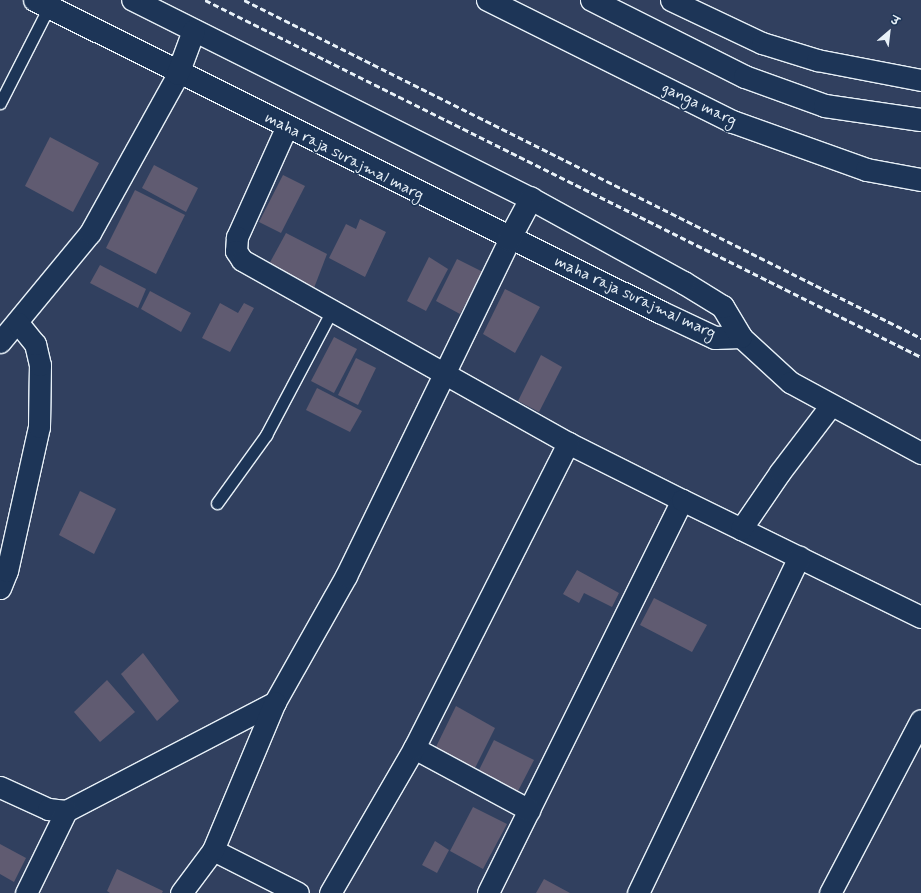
<!DOCTYPE html>
<html>
<head>
<meta charset="utf-8">
<style>
	body { margin:0 }
	#map { position:relative; width:921px; height:893px; overflow:hidden; background:#31405f; font-family:Mynerve,"Playpen Sans Deva",sans-serif }
	div>[style] { position:absolute }
	.building>* { inset:0; background:#605b71 }
	.roads { filter:drop-shadow(1px 0 #e8f1f8) drop-shadow(-1px 0 #e8f1f8) drop-shadow(0 1px #e8f1f8) drop-shadow(0 -1px #e8f1f8) }
	.lane>* { height:11px; margin:-5.5px; padding:0 5.5px; transform-origin:5.5px; border-radius:5.5px; background:#1d3557 }
	.street>* { height:21px; margin:-10.5px; padding:0 10.5px; transform-origin:10.5px; border-radius:10.5px; background:#1d3557 }
	.secondary>* { height:22px; margin:-11px; padding:0 11px; transform-origin:11px; border-radius:11px; background:#1d3557 }
	.rail>* { height:3px; margin-top:-1.5px; transform-origin:0; background:repeating-linear-gradient(90deg,#e8f1f8 0 6px,transparent 0 9px) }
	span { translate:-50% -50%; white-space:nowrap; text-align:center; line-height:1.15; -webkit-text-stroke:3.5px #1d3557; paint-order:stroke }
	.street-label { font-size:16px; color:#e8f1f8 }
	.north { position:absolute; left:869px; top:12px; width:40px; height:40px; -webkit-text-stroke:3px #1d3557; paint-order:stroke; rotate:28deg; font-size:11px; font-weight:700; line-height:16px; text-align:center; color:#e8f1f8 }
	.north::after { content:''; display:block; margin:auto; width:14px; height:18px; background:#e8f1f8; clip-path:polygon(50% 0,100% 100%,50% 72%,0 100%) }
</style>
</head>
<body>
<div id="map">
	<div class="building">
		<div style="clip-path:polygon(50px 137px,99px 163px,73px 212px,25px 186px)"></div>
		<div style="clip-path:polygon(154px 165px,198px 188px,186px 212px,142px 188px)"></div>
		<div style="clip-path:polygon(283px 175px,305px 186px,281px 233px,259px 222px)"></div>
		<div style="clip-path:polygon(135px 190px,185px 215px,156px 274px,106px 248px)"></div>
		<div style="clip-path:polygon(360px 219px,386px 232px,365px 277px,329px 258px,346px 224px,356px 229px)"></div>
		<div style="clip-path:polygon(286px 233px,327px 254px,314px 288px,268px 266px)"></div>
		<div style="clip-path:polygon(429px 257px,448px 269px,426px 311px,407px 301px)"></div>
		<div style="clip-path:polygon(457px 259px,483px 272px,460px 314px,436px 301px)"></div>
		<div style="clip-path:polygon(100px 265px,146px 289px,138px 308px,90px 283px)"></div>
		<div style="clip-path:polygon(505px 289px,540px 307px,515px 353px,483px 334px)"></div>
		<div style="clip-path:polygon(150px 291px,191px 313px,181px 332px,141px 309px)"></div>
		<div style="clip-path:polygon(220px 303px,238px 313px,244px 303px,254px 308px,230px 352px,202px 338px)"></div>
		<div style="clip-path:polygon(334px 337px,357px 349px,334px 393px,311px 381px)"></div>
		<div style="clip-path:polygon(541px 355px,562px 367px,539px 412px,518px 401px)"></div>
		<div style="clip-path:polygon(356px 358px,376px 368px,358px 405px,338px 395px)"></div>
		<div style="clip-path:polygon(317px 388px,362px 411px,350px 432px,306px 410px)"></div>
		<div style="clip-path:polygon(80px 491px,116px 509px,94px 554px,59px 535px)"></div>
		<div style="clip-path:polygon(577px 570px,619px 593px,612px 607px,584px 593px,579px 603px,563px 594px)"></div>
		<div style="clip-path:polygon(654px 598px,707px 625px,692px 652px,640px 625px)"></div>
		<div style="clip-path:polygon(143px 653px,179px 701px,157px 721px,121px 674px)"></div>
		<div style="clip-path:polygon(107px 680px,135px 712px,100px 742px,74px 712px)"></div>
		<div style="clip-path:polygon(456px 706px,495px 728px,473px 772px,434px 751px)"></div>
		<div style="clip-path:polygon(494px 740px,534px 760px,517px 793px,478px 772px)"></div>
		<div style="clip-path:polygon(473px 807px,507px 824px,483px 869px,450px 851px)"></div>
		<div style="clip-path:polygon(435px 841px,449px 850px,437px 873px,422px 865px)"></div>
		<div style="clip-path:polygon(0 844px,26px 858px,14px 882px,0 874px)"></div>
		<div style="clip-path:polygon(117px 869px,163px 891px,162px 893px,110px 893px,107px 891px)"></div>
		<div style="clip-path:polygon(544px 879px,570px 893px,536px 893px)"></div>
	</div>
	<div class="roads">
		<div class="lane">
			<div style="left:0;top:103px;width:108px;rotate:-63deg"></div>
			<div style="left:217px;top:503px;width:84px;rotate:-54.2deg"></div>
			<div style="left:266px;top:435px;width:139px;rotate:-62.1deg"></div>
		</div>
		<div class="street">
			<div style="left:671px;top:0;width:101px;rotate:25.3deg"></div>
			<div style="left:762px;top:43px;width:58px;rotate:17.2deg"></div>
			<div style="left:817px;top:60px;width:106px;rotate:10.9deg"></div>
			<div style="left:286px;top:128px;width:120px;rotate:114.2deg"></div>
			<div style="left:237px;top:237px;width:14px;rotate:94deg"></div>
			<div style="left:236px;top:251px;width:11px;rotate:56deg"></div>
			<div style="left:242px;top:260px;width:374px;rotate:29.3deg"></div>
			<div style="left:568px;top:443px;width:127px;rotate:26.6deg"></div>
			<div style="left:682px;top:500px;width:438px;rotate:116.3deg"></div>
			<div style="left:741px;top:337px;width:67px;rotate:42.6deg"></div>
			<div style="left:790px;top:382px;width:149px;rotate:28.5deg"></div>
			<div style="left:0;top:342px;width:141px;rotate:-50.5deg"></div>
			<div style="left:90px;top:233px;width:182px;rotate:-61deg"></div>
			<div style="left:682px;top:500px;width:266px;rotate:26.1deg"></div>
			<div style="left:741px;top:529px;width:69px;rotate:-55.6deg"></div>
			<div style="left:780px;top:472px;width:84px;rotate:-52.7deg"></div>
			<div style="left:0;top:588px;width:18px;rotate:-68deg"></div>
			<div style="left:7px;top:571px;width:148px;rotate:-77.5deg"></div>
			<div style="left:39px;top:427px;width:62px;rotate:-89.1deg"></div>
			<div style="left:40px;top:365px;width:22px;rotate:-103deg"></div>
			<div style="left:35px;top:344px;width:27px;rotate:-129deg"></div>
			<div style="left:414px;top:748px;width:131px;rotate:28.3deg"></div>
			<div style="left:0;top:787px;width:53px;rotate:24.6deg"></div>
			<div style="left:48px;top:809px;width:18px;rotate:6deg"></div>
			<div style="left:66px;top:811px;width:236px;rotate:-27.5deg"></div>
			<div style="left:275px;top:702px;width:145px;rotate:-60.6deg"></div>
			<div style="left:346px;top:576px;width:373px;rotate:-64.1deg"></div>
			<div style="left:213px;top:850px;width:95px;rotate:26.8deg"></div>
			<div style="left:26px;top:893px;width:91px;rotate:-64deg"></div>
			<div style="left:181px;top:893px;width:54px;rotate:-53.3deg"></div>
			<div style="left:213px;top:850px;width:160px;rotate:-67.3deg"></div>
			<div style="left:330px;top:893px;width:168px;rotate:-59.9deg"></div>
			<div style="left:414px;top:748px;width:342px;rotate:-63.2deg"></div>
			<div style="left:638px;top:893px;width:373px;rotate:-64.4deg"></div>
			<div style="left:830px;top:893px;width:195px;rotate:-62.3deg"></div>
		</div>
		<div class="secondary">
			<div style="left:35px;top:0;width:699px;rotate:26.53deg"></div>
			<div style="left:660px;top:312px;width:61px;rotate:25.3deg"></div>
			<div style="left:715px;top:338px;width:26px;rotate:-2deg"></div>
			<div style="left:741px;top:337px;width:35px;rotate:-121deg"></div>
			<div style="left:723px;top:307px;width:46px;rotate:-148.4deg"></div>
			<div style="left:684px;top:283px;width:175px;rotate:-151.2deg"></div>
			<div style="left:531px;top:199px;width:445px;rotate:-153.4deg"></div>
			<div style="left:488px;top:0;width:274px;rotate:26.5deg"></div>
			<div style="left:733px;top:122px;width:142px;rotate:19.7deg"></div>
			<div style="left:867px;top:170px;width:55px;rotate:10.5deg"></div>
			<div style="left:592px;top:0;width:171px;rotate:26.7deg"></div>
			<div style="left:745px;top:77px;width:85px;rotate:19.9deg"></div>
			<div style="left:825px;top:106px;width:97px;rotate:8.3deg"></div>
			<div style="left:178px;top:74px;width:46px;rotate:-69.6deg"></div>
			<div style="left:509px;top:240px;width:47px;rotate:-61.8deg"></div>
		</div>
	</div>
	<div class="rail">
		<div style="left:205px;top:0;width:800px;rotate:26.5deg"></div>
		<div style="left:244px;top:0;width:757px;rotate:26.53deg"></div>
	</div>
	<div class="street-label">
		<span style="left:699px;top:105px;rotate:26deg">ganga marg</span>
		<span style="left:344px;top:157px;rotate:27deg">maha raja surajmal marg</span>
		<span style="left:635px;top:298px;rotate:25deg">maha raja surajmal marg</span>
	</div>
	<div class="north">उ</div>
</div>
</body>
</html>
